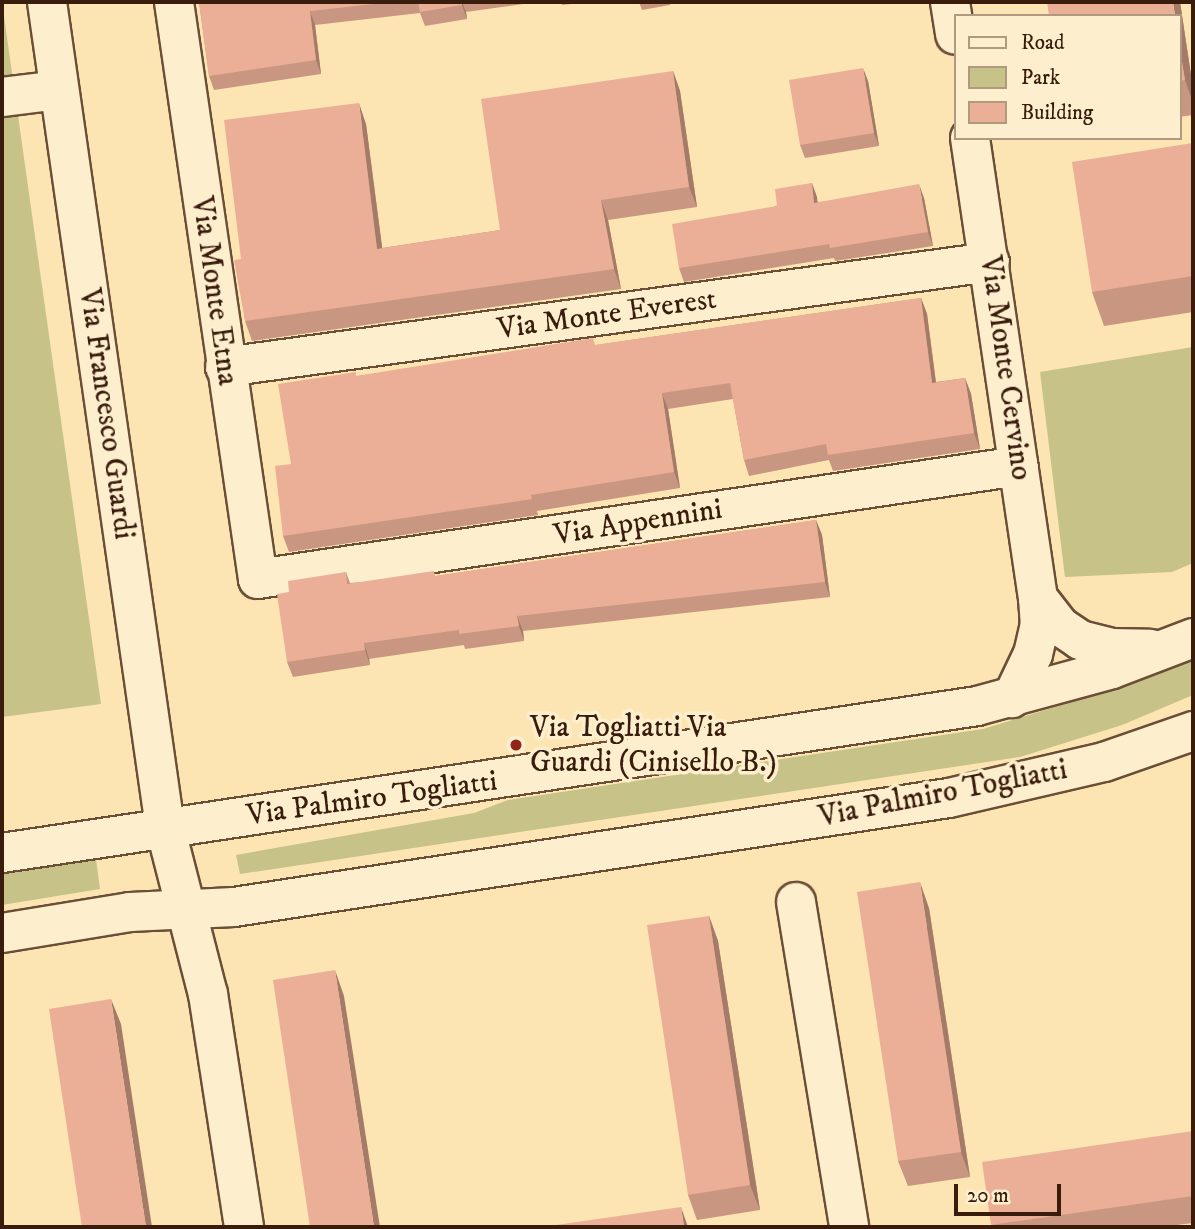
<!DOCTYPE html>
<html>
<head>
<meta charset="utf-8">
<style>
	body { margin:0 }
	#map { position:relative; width:1195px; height:1229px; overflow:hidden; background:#fce5b3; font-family:"IM FELL DW Pica",serif }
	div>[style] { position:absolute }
	.green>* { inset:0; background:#c6c288 }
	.roads { filter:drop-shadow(2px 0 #6a4e36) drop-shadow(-2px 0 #6a4e36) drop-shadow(0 2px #6a4e36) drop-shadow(0 -2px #6a4e36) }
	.minor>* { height:38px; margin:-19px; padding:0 19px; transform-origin:19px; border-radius:19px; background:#fdeece }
	.wall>* { inset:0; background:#c99681 }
	.shaded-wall>* { inset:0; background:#a47a69 }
	.building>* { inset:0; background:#eaaf96 }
	.dots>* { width:19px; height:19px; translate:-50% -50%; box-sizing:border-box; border:4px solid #fdeece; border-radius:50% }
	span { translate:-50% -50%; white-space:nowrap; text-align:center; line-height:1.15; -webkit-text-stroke:7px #fdeece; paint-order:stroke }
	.street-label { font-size:30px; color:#3a1c0c }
	.poi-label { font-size:30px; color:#3a1c0c }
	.left { translate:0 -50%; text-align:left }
	.frame { position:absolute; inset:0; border:4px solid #3a1c0c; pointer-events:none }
	.legend { position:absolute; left:954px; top:14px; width:228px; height:126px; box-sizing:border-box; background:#fdeece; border:2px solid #af9a80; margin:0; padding:9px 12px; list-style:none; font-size:21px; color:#3a1c0c }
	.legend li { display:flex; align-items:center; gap:14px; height:35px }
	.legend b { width:35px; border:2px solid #af9a80 }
	.scale { position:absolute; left:954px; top:1184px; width:107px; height:32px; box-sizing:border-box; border:4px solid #3a1c0c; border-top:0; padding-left:9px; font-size:21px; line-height:24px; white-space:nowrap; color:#3a1c0c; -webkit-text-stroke:5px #fdeece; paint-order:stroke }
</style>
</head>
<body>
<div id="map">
	<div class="green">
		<div style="clip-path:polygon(2px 2px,101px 704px,2px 717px)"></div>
		<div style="clip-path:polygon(1193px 347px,1193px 563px,1172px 572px,1065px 577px,1040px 372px)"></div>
		<div style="clip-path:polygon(1193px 654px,1193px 695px,1122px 725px,1020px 757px,240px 874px,236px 855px,474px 813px,508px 800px,983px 729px,1107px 691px)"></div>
		<div style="clip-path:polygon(95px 852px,100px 889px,2px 905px,2px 866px)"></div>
	</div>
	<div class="roads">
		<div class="minor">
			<div style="left:47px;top:2px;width:833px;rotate:81.86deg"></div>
			<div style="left:165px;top:827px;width:172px;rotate:75.6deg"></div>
			<div style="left:208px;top:994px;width:236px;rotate:81.2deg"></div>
			<div style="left:174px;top:2px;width:583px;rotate:81.72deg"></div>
			<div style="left:258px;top:579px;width:769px;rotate:-8.45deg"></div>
			<div style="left:950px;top:2px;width:33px;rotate:81deg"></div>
			<div style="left:2px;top:97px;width:57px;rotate:-7deg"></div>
			<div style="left:970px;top:138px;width:465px;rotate:81.6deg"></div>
			<div style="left:1038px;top:598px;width:26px;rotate:86deg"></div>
			<div style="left:1040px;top:624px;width:31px;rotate:103deg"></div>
			<div style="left:1033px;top:654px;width:49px;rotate:115.5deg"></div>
			<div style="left:225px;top:367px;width:772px;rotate:-7.82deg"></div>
			<div style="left:1038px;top:598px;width:37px;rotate:52deg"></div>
			<div style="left:1061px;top:627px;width:23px;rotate:34deg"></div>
			<div style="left:1080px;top:640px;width:32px;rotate:14deg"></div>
			<div style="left:1111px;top:648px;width:39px;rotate:1deg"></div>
			<div style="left:2px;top:853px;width:986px;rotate:-8.57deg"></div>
			<div style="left:977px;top:706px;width:140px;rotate:-15.3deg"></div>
			<div style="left:1112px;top:669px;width:87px;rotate:-20.9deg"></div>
			<div style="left:796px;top:902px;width:329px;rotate:80.7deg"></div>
			<div style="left:2px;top:933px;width:130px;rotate:-9.3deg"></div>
			<div style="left:130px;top:912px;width:104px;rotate:-2.8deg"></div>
			<div style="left:234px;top:907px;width:723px;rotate:-8.67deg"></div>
			<div style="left:949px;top:798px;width:159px;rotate:-13.1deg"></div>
			<div style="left:1104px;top:762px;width:94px;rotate:-19.2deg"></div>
		</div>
	</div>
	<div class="wall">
		<div style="clip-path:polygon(199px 2px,538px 2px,466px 12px,467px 19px,425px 26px,420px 13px,315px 25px,321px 74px,214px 90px,209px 76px)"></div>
		<div style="clip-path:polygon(561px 2px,588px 2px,562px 5px)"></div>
		<div style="clip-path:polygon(639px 2px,670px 2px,670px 5px,642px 10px)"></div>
		<div style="clip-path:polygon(1180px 2px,1193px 88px,1193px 115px,1179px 117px)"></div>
		<div style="clip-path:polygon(673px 71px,680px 91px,697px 207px,608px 220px,621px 289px,252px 341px,245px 321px,241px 259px,366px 124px,382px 248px,500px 230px)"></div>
		<div style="clip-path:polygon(868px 81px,879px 146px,805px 158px,800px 145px)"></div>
		<div style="clip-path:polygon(1193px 143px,1193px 312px,1104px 326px,1092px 292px)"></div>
		<div style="clip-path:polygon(812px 183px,817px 202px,924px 198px,933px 246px,835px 261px,834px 258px,684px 282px,679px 268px)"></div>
		<div style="clip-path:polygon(921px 298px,927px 314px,936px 382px,965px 378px,971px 394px,980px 449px,833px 471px,829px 460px,749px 476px,744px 460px,733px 399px,668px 409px,680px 488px,537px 511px,538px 515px,289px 552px,283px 536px,291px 464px,357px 376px,596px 345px)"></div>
		<div style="clip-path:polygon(816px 520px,822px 535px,830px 597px,523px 631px,524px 641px,465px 649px,464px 645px,369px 659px,370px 665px,293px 677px,287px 662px,289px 592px,346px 572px,350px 583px,436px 576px)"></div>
		<div style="clip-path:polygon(929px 908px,970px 1177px,908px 1186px,898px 1161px)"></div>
		<div style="clip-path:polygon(709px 916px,718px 941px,760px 1210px,697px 1220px,688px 1195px)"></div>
		<div style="clip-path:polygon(1193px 1131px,1193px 1223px,1161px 1227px,992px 1227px,991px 1225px)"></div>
	</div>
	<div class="shaded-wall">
		<div style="clip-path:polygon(462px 2px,466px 12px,467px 19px,462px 5px)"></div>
		<div style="clip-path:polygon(1173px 2px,1180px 2px,1193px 88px,1193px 103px,1185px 80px,1179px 44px,1179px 16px,1175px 16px)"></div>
		<div style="clip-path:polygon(310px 11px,315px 25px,321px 74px,316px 60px)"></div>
		<div style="clip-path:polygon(863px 68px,868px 81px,879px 146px,874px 133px)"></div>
		<div style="clip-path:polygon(673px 71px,680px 91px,697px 207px,689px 187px)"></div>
		<div style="clip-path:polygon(359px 103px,366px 124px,385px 269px,377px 249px)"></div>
		<div style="clip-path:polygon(812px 183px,817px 197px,819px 216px,814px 203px)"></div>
		<div style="clip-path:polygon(919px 184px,924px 198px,933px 246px,928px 232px)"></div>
		<div style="clip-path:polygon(601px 200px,608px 220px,621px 289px,614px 269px)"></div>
		<div style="clip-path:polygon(921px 298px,927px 314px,938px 399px,932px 383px)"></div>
		<div style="clip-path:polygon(965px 378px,971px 394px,980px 449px,974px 433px)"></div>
		<div style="clip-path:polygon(662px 393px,668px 409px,680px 488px,674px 472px)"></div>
		<div style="clip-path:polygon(816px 520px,822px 535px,830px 597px,825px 582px)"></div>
		<div style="clip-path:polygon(517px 616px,523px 631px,524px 641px,519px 626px)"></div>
		<div style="clip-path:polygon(364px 643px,369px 659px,370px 665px,365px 650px)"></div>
		<div style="clip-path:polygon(920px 882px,929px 908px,970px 1177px,961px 1152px)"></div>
		<div style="clip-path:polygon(709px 916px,718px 941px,760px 1210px,750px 1185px)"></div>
		<div style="clip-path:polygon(335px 970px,344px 996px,380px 1227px,374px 1227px)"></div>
		<div style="clip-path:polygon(111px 999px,121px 1024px,152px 1227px,146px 1227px)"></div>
		<div style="clip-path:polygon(681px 1207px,688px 1227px,684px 1227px)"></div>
	</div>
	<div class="building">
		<div style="clip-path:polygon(199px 2px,392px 2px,310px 11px,316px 60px,209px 76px)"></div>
		<div style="clip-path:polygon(418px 2px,462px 2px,462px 5px,420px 12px)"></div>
		<div style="clip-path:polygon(1047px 2px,1173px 2px,1175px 16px,1049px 16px)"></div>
		<div style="clip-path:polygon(1179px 44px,1185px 80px,1179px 81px)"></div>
		<div style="clip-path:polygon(863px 68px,874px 133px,800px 145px,789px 80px)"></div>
		<div style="clip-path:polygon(673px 71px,689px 187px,601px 200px,614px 269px,245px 321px,234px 260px,241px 259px,224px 120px,359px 103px,377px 249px,500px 230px,481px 99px)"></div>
		<div style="clip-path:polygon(1193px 143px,1193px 276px,1092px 292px,1072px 162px)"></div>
		<div style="clip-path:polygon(812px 183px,814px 203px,919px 184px,928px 232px,830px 248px,829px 244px,679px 268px,672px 224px,777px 206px,775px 189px)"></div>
		<div style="clip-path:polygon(921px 298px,932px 383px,965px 378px,974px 433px,828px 455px,826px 444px,744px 460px,730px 383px,662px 393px,674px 472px,531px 495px,532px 499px,283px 536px,275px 466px,291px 464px,278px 384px,356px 372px,356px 376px,593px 338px,595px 345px)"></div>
		<div style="clip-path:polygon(816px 520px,825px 582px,517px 616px,519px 626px,459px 634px,459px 630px,364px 643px,365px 650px,287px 662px,277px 594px,289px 592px,288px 581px,346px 572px,347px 584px,434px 571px,435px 576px)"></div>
		<div style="clip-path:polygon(920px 882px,961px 1152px,898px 1161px,857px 892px)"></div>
		<div style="clip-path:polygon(709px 916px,750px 1185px,688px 1195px,647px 925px)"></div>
		<div style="clip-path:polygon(335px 970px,374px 1227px,310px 1227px,273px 980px)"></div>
		<div style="clip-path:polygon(111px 999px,146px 1227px,82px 1227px,49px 1009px)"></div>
		<div style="clip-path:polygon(1193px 1131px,1193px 1196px,991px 1225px,982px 1162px)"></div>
		<div style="clip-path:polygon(681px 1207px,684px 1227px,542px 1227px)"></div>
	</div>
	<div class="dots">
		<div style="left:516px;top:745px;background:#8f2418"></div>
	</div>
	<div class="street-label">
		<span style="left:214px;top:291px;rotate:82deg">Via Monte Etna</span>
		<span style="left:607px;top:315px;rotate:-8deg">Via Monte Everest</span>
		<span style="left:1005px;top:368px;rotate:82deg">Via Monte Cervino</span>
		<span style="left:106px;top:414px;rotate:82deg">Via Francesco Guardi</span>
		<span style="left:638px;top:523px;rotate:-9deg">Via Appennini</span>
		<span style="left:943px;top:794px;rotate:-11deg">Via Palmiro Togliatti</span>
		<span style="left:372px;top:799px;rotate:-8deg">Via Palmiro Togliatti</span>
	</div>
	<div class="poi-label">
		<span class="left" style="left:530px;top:745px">Via Togliatti Via<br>Guardi (Cinisello B.)</span>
	</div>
	<div class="frame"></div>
	<ul class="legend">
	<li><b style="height:9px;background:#fdeece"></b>Road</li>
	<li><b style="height:19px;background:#c6c288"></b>Park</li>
	<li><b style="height:19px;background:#eaaf96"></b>Building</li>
	</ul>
	<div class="scale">20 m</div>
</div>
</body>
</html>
